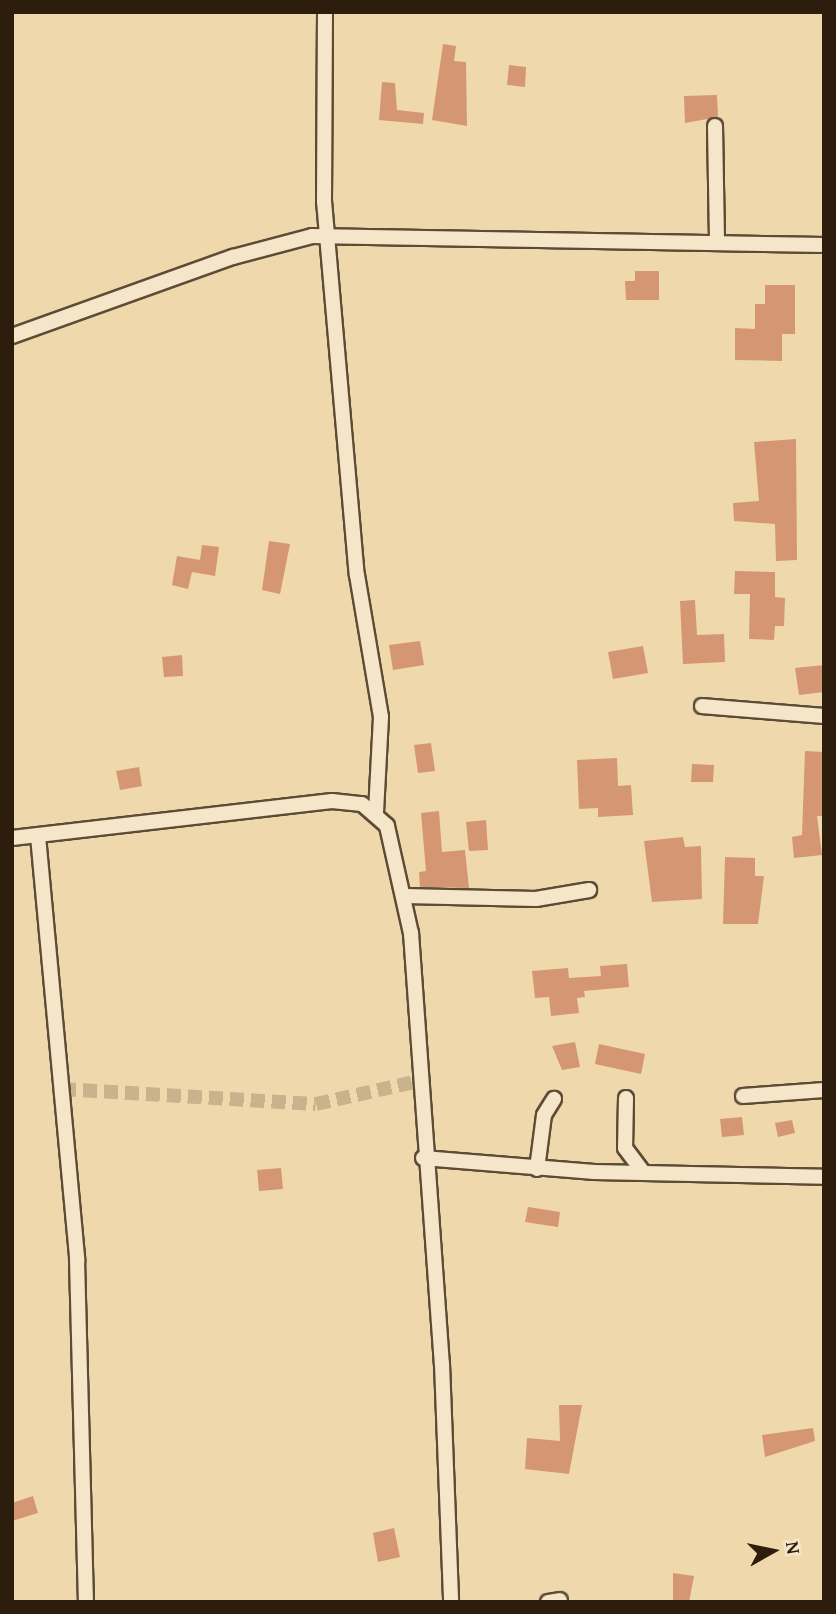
<!DOCTYPE html>
<html>
<head>
<meta charset="utf-8">
<style>
	body { margin:0 }
	#map { position:relative; width:836px; height:1614px; overflow:hidden; background:#f0d8ad; font-family:"Gentium Book Plus",serif }
	div>[style] { position:absolute }
	.building>* { inset:0; background:#d49673 }
	.street-tunnel>* { height:14px; margin-top:-7px; transform-origin:0; background:repeating-linear-gradient(90deg,#c9b38d 0 14px,transparent 0 21px) }
	.roads { filter:drop-shadow(2px 0 #5d4c35) drop-shadow(-2px 0 #5d4c35) drop-shadow(0 2px #5d4c35) drop-shadow(0 -2px #5d4c35) }
	.street>* { height:14px; margin:-7px; padding:0 7px; transform-origin:7px; border-radius:7px; background:#f5e6ca }
	span { translate:-50% -50%; white-space:nowrap; text-align:center; line-height:1.15; -webkit-text-stroke:5px #f5e6ca; paint-order:stroke }
	.frame { position:absolute; inset:0; border:14px solid #2c1d0d; pointer-events:none }
	.north { position:absolute; left:738px; top:1516px; width:70px; height:70px; -webkit-text-stroke:5px #f5e6ca; paint-order:stroke; rotate:81deg; font-size:19px; font-weight:700; line-height:28px; text-align:center; color:#2c1d0d }
	.north::after { content:''; display:block; margin:auto; width:24px; height:32px; background:#2c1d0d; clip-path:polygon(50% 0,100% 100%,50% 72%,0 100%) }
</style>
</head>
<body>
<div id="map">
	<div class="building">
		<div style="clip-path:polygon(443px 44px,456px 46px,454px 61px,466px 62px,467px 126px,432px 120px)"></div>
		<div style="clip-path:polygon(509px 65px,526px 67px,525px 87px,507px 85px)"></div>
		<div style="clip-path:polygon(382px 82px,395px 83px,397px 110px,424px 113px,423px 124px,379px 120px)"></div>
		<div style="clip-path:polygon(717px 95px,718px 117px,685px 123px,684px 96px)"></div>
		<div style="clip-path:polygon(635px 271px,659px 271px,659px 300px,626px 300px,625px 281px,635px 281px)"></div>
		<div style="clip-path:polygon(765px 285px,795px 285px,795px 334px,782px 334px,782px 361px,735px 360px,735px 328px,755px 329px,755px 304px,765px 304px)"></div>
		<div style="clip-path:polygon(796px 439px,797px 560px,776px 561px,775px 524px,734px 521px,733px 503px,759px 501px,754px 442px)"></div>
		<div style="clip-path:polygon(269px 541px,290px 544px,280px 594px,262px 590px)"></div>
		<div style="clip-path:polygon(202px 545px,219px 547px,215px 576px,192px 572px,188px 589px,172px 585px,177px 556px,200px 560px)"></div>
		<div style="clip-path:polygon(735px 571px,775px 572px,775px 597px,785px 598px,784px 626px,775px 626px,774px 640px,749px 639px,750px 594px,734px 594px)"></div>
		<div style="clip-path:polygon(695px 600px,697px 635px,724px 634px,725px 662px,683px 664px,680px 601px)"></div>
		<div style="clip-path:polygon(420px 641px,424px 665px,393px 670px,389px 645px)"></div>
		<div style="clip-path:polygon(643px 646px,648px 673px,613px 679px,608px 652px)"></div>
		<div style="clip-path:polygon(182px 655px,183px 676px,164px 677px,162px 657px)"></div>
		<div style="clip-path:polygon(824px 665px,824px 692px,799px 695px,795px 668px)"></div>
		<div style="clip-path:polygon(431px 743px,435px 771px,418px 773px,414px 745px)"></div>
		<div style="clip-path:polygon(805px 751px,824px 752px,824px 816px,817px 816px,822px 855px,794px 858px,792px 837px,802px 835px)"></div>
		<div style="clip-path:polygon(617px 758px,618px 786px,631px 785px,633px 815px,598px 817px,598px 808px,579px 809px,577px 760px)"></div>
		<div style="clip-path:polygon(692px 764px,714px 765px,713px 782px,691px 782px)"></div>
		<div style="clip-path:polygon(139px 767px,142px 786px,120px 790px,116px 771px)"></div>
		<div style="clip-path:polygon(439px 811px,442px 852px,465px 850px,469px 888px,420px 887px,419px 872px,426px 871px,421px 813px)"></div>
		<div style="clip-path:polygon(486px 820px,488px 850px,469px 851px,466px 822px)"></div>
		<div style="clip-path:polygon(683px 837px,685px 847px,701px 846px,702px 899px,652px 902px,644px 841px)"></div>
		<div style="clip-path:polygon(725px 857px,755px 858px,755px 876px,764px 876px,758px 924px,723px 924px)"></div>
		<div style="clip-path:polygon(627px 964px,629px 987px,584px 991px,585px 997px,577px 998px,579px 1013px,551px 1016px,549px 997px,535px 998px,532px 971px,568px 968px,569px 978px,601px 976px,600px 966px)"></div>
		<div style="clip-path:polygon(575px 1042px,580px 1067px,562px 1070px,552px 1046px)"></div>
		<div style="clip-path:polygon(599px 1044px,645px 1054px,641px 1074px,595px 1064px)"></div>
		<div style="clip-path:polygon(742px 1117px,744px 1135px,722px 1137px,720px 1119px)"></div>
		<div style="clip-path:polygon(792px 1120px,795px 1133px,778px 1137px,775px 1123px)"></div>
		<div style="clip-path:polygon(281px 1168px,283px 1189px,259px 1191px,257px 1170px)"></div>
		<div style="clip-path:polygon(528px 1207px,560px 1212px,558px 1227px,525px 1222px)"></div>
		<div style="clip-path:polygon(559px 1405px,582px 1405px,569px 1474px,525px 1469px,527px 1438px,560px 1441px)"></div>
		<div style="clip-path:polygon(813px 1428px,815px 1441px,765px 1457px,762px 1435px)"></div>
		<div style="clip-path:polygon(33px 1496px,38px 1513px,12px 1521px,12px 1503px)"></div>
		<div style="clip-path:polygon(394px 1528px,400px 1557px,378px 1562px,373px 1533px)"></div>
		<div style="clip-path:polygon(673px 1573px,694px 1576px,689px 1602px,673px 1602px)"></div>
	</div>
	<div class="street-tunnel">
		<div style="left:62px;top:1089px;width:254px;rotate:3.4deg"></div>
		<div style="left:316px;top:1104px;width:106px;rotate:-12.6deg"></div>
	</div>
	<div class="roads">
		<div class="street">
			<div style="left:325px;top:12px;width:189px;rotate:90.3deg"></div>
			<div style="left:324px;top:201px;width:375px;rotate:85deg"></div>
			<div style="left:357px;top:575px;width:144px;rotate:80.4deg"></div>
			<div style="left:381px;top:717px;width:95px;rotate:93deg"></div>
			<div style="left:715px;top:126px;width:113px;rotate:89deg"></div>
			<div style="left:12px;top:336px;width:235px;rotate:-19.7deg"></div>
			<div style="left:233px;top:257px;width:82px;rotate:-14.9deg"></div>
			<div style="left:312px;top:236px;width:512px;rotate:1.01deg"></div>
			<div style="left:702px;top:706px;width:122px;rotate:4.7deg"></div>
			<div style="left:38px;top:836px;width:426px;rotate:84.7deg"></div>
			<div style="left:77px;top:1260px;width:342px;rotate:88.5deg"></div>
			<div style="left:12px;top:838px;width:322px;rotate:-6.6deg"></div>
			<div style="left:332px;top:801px;width:30px;rotate:6deg"></div>
			<div style="left:362px;top:804px;width:33px;rotate:41deg"></div>
			<div style="left:387px;top:826px;width:110px;rotate:77.4deg"></div>
			<div style="left:411px;top:933px;width:432px;rotate:85.9deg"></div>
			<div style="left:442px;top:1364px;width:238px;rotate:87.8deg"></div>
			<div style="left:405px;top:896px;width:131px;rotate:1.3deg"></div>
			<div style="left:536px;top:899px;width:54px;rotate:-9.6deg"></div>
			<div style="left:743px;top:1096px;width:81px;rotate:-4.2deg"></div>
			<div style="left:626px;top:1098px;width:50px;rotate:91.1deg"></div>
			<div style="left:625px;top:1148px;width:31px;rotate:53deg"></div>
			<div style="left:423px;top:1158px;width:172px;rotate:4.7deg"></div>
			<div style="left:594px;top:1172px;width:230px;rotate:1.2deg"></div>
			<div style="left:537px;top:1169px;width:54px;rotate:-82.6deg"></div>
			<div style="left:544px;top:1115px;width:19px;rotate:-58deg"></div>
			<div style="left:548px;top:1602px;width:12px;rotate:-9deg"></div>
		</div>
	</div>
	<div class="frame"></div>
	<div class="north">N</div>
</div>
</body>
</html>
